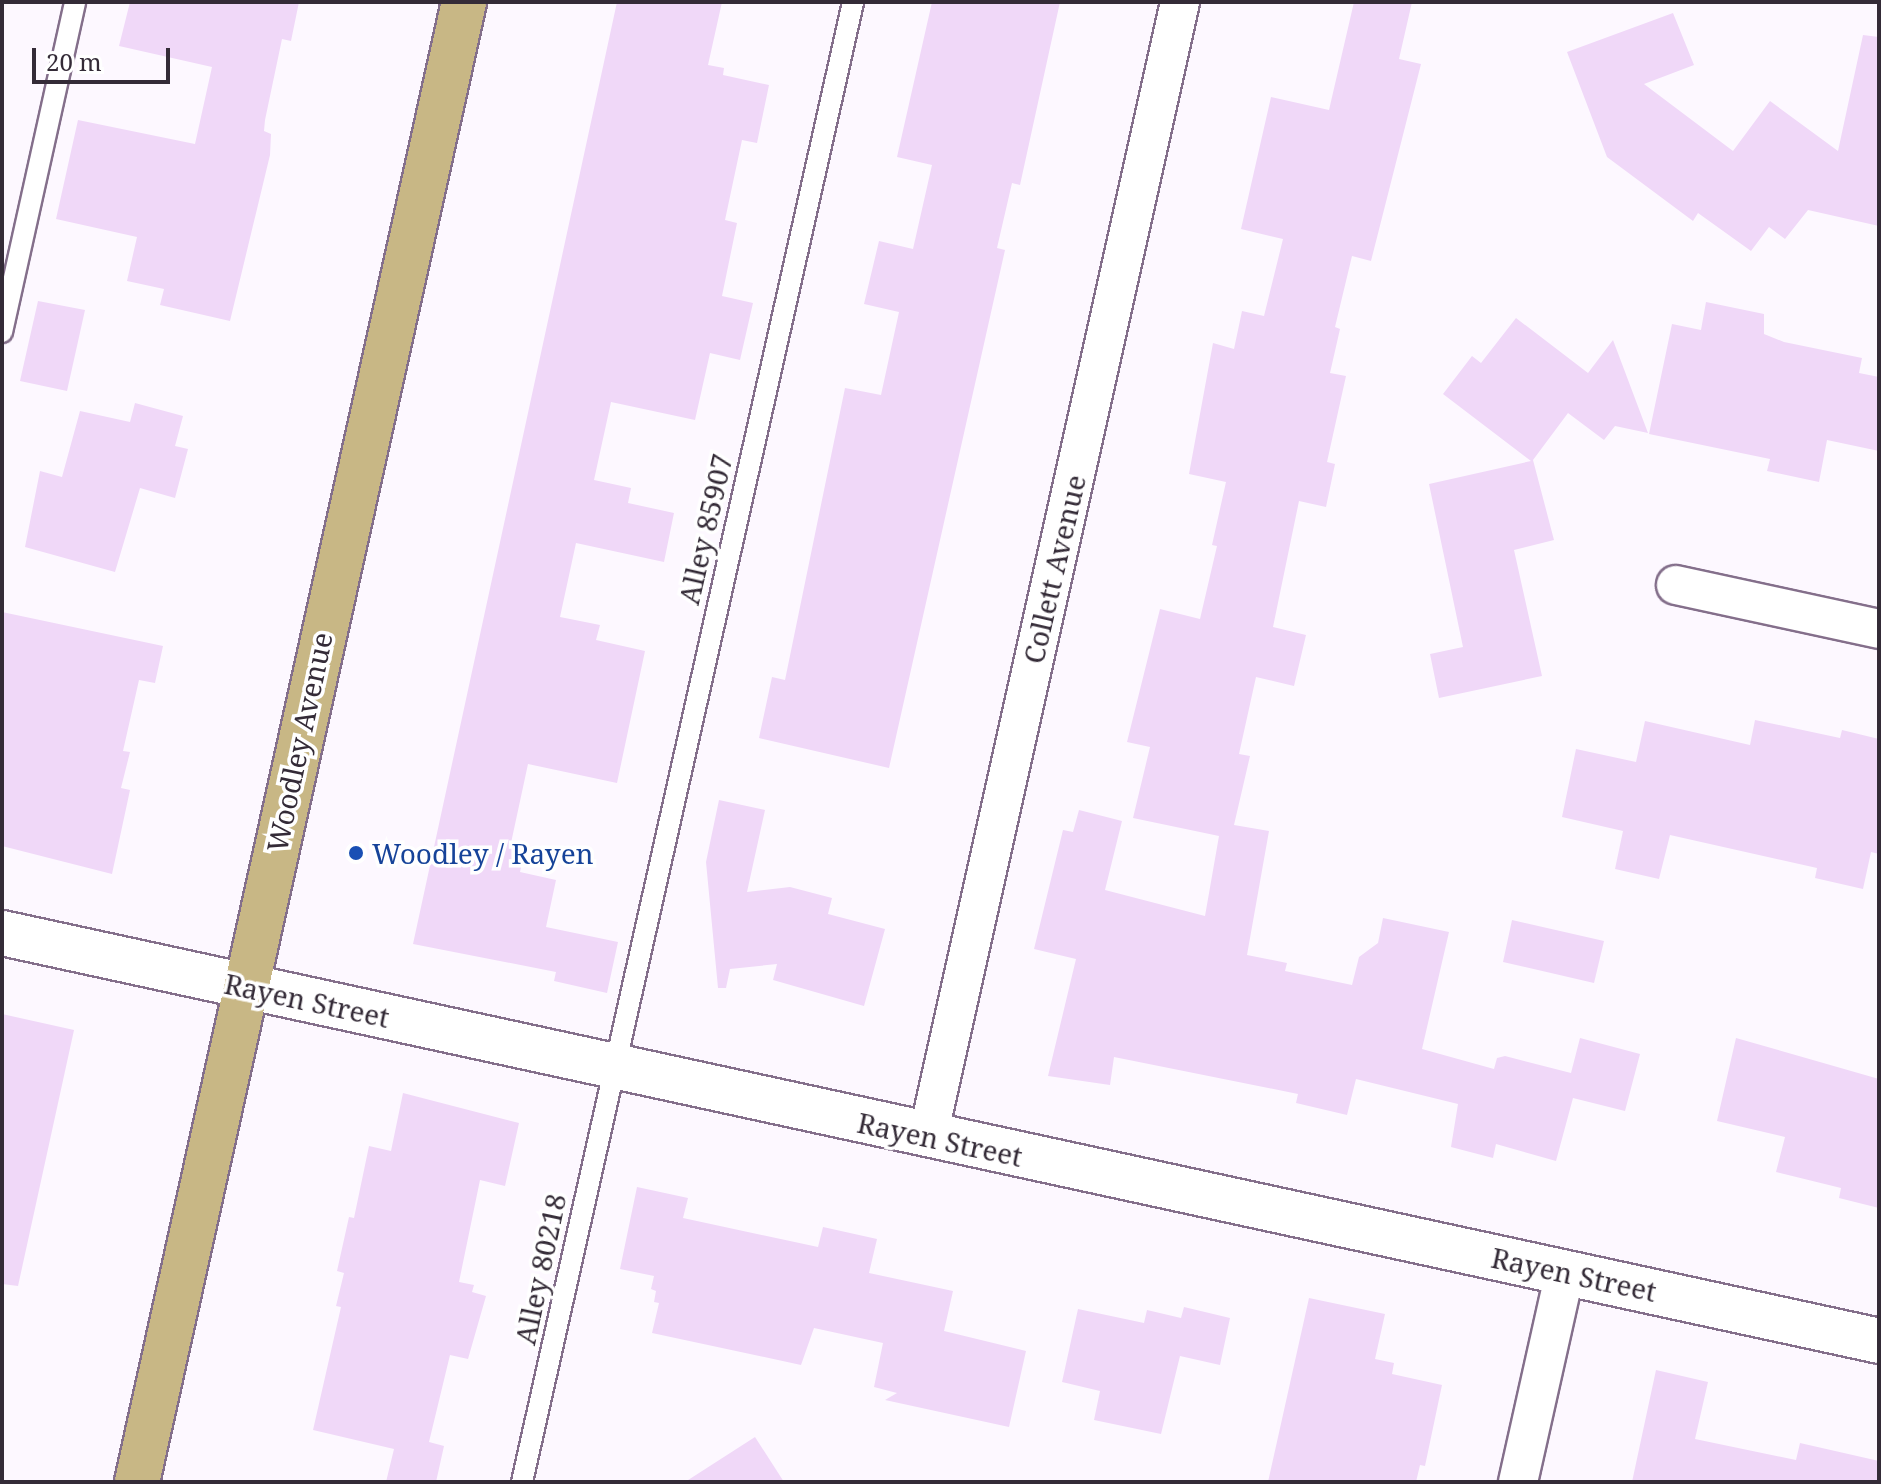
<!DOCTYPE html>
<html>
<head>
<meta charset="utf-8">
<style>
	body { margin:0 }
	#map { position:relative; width:1881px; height:1484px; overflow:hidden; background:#fdf8ff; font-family:"Noto Serif",serif }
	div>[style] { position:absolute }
	.building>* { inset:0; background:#f0d8f8 }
	.roads { filter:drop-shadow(2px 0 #846f8b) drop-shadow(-2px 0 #846f8b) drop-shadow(0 2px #846f8b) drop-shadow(0 -2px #846f8b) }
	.service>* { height:20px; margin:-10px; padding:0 10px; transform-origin:10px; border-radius:10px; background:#fff }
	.minor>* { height:38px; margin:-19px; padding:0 19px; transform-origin:19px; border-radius:19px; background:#fff }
	.tertiary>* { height:44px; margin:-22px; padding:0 22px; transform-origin:22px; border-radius:22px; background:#fff }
	.primary>* { height:44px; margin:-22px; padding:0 22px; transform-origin:22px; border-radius:22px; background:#c8b785 }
	.dots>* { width:22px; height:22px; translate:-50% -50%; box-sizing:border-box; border:4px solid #fff; border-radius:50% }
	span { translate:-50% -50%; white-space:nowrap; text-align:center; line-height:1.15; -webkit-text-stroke:7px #fff; paint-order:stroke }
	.street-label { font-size:28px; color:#342b37 }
	.transit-label { font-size:28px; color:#164399 }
	.left { translate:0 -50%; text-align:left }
	.frame { position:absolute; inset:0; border:4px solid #342b37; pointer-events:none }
	.scale { position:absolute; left:32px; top:48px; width:138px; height:36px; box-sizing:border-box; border:4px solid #342b37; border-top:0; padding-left:10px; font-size:24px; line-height:28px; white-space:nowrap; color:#342b37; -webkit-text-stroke:6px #fff; paint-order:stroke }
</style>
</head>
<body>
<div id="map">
	<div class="building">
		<div style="clip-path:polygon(130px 2px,299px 2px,291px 41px,282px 39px,265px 120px,264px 131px,271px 134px,270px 155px,230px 321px,160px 305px,164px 289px,127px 281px,137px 237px,56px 219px,78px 120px,195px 144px,212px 67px,119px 46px)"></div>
		<div style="clip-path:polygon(617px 2px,722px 2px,708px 65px,724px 68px,723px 75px,769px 85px,757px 143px,742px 140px,725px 220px,737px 223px,722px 296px,753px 303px,740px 360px,710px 353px,695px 420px,611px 402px,594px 480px,631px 488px,628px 503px,674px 513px,664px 562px,576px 543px,560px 617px,600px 625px,596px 640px,645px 651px,617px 783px,528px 764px,511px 843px,526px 846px,520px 872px,556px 880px,546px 927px,618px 942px,607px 993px,554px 981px,556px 972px,413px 944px)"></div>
		<div style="clip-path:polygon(932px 2px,1060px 2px,1020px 185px,1012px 183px,997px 248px,1005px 250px,889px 768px,759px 738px,772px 677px,785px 680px,845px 388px,881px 395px,899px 312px,864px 304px,879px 241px,913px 249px,932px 165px,897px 157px)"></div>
		<div style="clip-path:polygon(1354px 2px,1412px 2px,1399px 59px,1421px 64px,1371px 261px,1352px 256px,1335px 327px,1340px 329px,1330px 373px,1346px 376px,1327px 462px,1335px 464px,1326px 507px,1299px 501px,1273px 627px,1306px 635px,1294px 686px,1256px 677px,1239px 754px,1250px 756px,1234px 825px,1269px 831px,1247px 955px,1287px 963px,1285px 971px,1352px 985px,1359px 957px,1378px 943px,1383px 918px,1449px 932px,1422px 1049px,1494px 1069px,1497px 1058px,1505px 1056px,1571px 1073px,1580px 1038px,1640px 1054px,1625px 1111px,1573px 1098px,1556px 1161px,1496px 1144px,1493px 1158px,1451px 1147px,1458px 1104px,1356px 1079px,1347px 1115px,1296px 1103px,1298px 1094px,1114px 1057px,1110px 1085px,1048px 1076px,1076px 959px,1034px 949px,1063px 830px,1073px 832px,1079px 810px,1122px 821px,1105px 890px,1205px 916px,1219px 836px,1133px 818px,1150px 747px,1127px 742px,1160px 609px,1200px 619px,1217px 546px,1212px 545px,1226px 482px,1189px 474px,1213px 343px,1234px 349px,1242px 311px,1264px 316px,1283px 239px,1241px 229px,1271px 97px,1329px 110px)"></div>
		<div style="clip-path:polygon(1673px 13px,1694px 65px,1644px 84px,1733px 151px,1770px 101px,1838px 151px,1863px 35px,1879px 37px,1879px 226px,1808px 210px,1785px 239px,1769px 227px,1751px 251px,1698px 213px,1693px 221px,1607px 157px,1567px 52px)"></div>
		<div style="clip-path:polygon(38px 301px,85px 310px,67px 391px,20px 381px)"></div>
		<div style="clip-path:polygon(1706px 302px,1764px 314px,1764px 334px,1784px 342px,1862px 358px,1859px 373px,1879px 377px,1879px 451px,1827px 440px,1819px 482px,1767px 471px,1770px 459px,1649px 434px,1672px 324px,1701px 330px)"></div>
		<div style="clip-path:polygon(1516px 318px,1588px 373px,1613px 340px,1648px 433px,1615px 426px,1604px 440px,1568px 413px,1533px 460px,1554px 540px,1514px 550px,1542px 676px,1439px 698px,1430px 654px,1463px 647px,1429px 484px,1531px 461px,1443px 394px,1472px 356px,1481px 363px)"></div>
		<div style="clip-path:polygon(135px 403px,183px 416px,175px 446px,188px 449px,175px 498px,140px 488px,115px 572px,25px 547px,40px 471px,62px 477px,80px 411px,130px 422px)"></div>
		<div style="clip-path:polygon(2px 612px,163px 646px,155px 683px,139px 680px,123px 751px,130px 752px,121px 788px,130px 790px,112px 874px,2px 846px)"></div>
		<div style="clip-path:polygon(1755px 720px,1840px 738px,1842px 730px,1879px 739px,1879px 854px,1871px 852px,1863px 889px,1815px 878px,1817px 868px,1670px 835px,1659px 879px,1615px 869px,1623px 831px,1562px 817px,1576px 749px,1636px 762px,1645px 721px,1750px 745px)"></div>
		<div style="clip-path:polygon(719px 800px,765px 810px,747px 892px,790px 887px,832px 898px,828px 914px,885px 929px,864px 1006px,773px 980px,777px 964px,730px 969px,726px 988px,718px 988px,706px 862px)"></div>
		<div style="clip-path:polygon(1512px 920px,1604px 941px,1594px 983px,1503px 962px)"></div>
		<div style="clip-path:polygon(2px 1014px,74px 1030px,18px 1286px,2px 1284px)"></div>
		<div style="clip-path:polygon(1736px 1038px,1879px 1079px,1879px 1208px,1839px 1198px,1841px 1188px,1776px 1172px,1785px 1137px,1717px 1121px)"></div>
		<div style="clip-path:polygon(403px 1093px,519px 1123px,505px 1186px,480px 1180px,459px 1282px,474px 1285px,472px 1292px,486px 1296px,468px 1359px,450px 1355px,429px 1442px,444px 1446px,436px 1482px,386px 1482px,394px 1449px,313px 1430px,341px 1307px,336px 1306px,344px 1273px,337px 1271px,349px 1217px,354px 1218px,369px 1146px,391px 1151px)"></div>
		<div style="clip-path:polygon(637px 1187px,688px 1198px,683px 1218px,818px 1247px,823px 1227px,877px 1239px,869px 1273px,953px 1291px,944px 1331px,1026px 1351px,1009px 1427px,885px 1400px,897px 1393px,874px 1387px,883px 1343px,814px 1328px,801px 1365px,652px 1333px,659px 1303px,654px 1302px,656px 1291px,651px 1289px,654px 1276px,620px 1269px)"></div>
		<div style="clip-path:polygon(1309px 1298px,1385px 1314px,1375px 1359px,1394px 1363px,1392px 1374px,1442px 1385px,1425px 1466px,1420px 1465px,1416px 1482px,1268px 1482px)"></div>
		<div style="clip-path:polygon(1184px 1307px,1230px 1318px,1220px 1365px,1180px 1356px,1161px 1434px,1094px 1420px,1100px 1391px,1062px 1382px,1078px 1309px,1144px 1323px,1147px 1310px,1181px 1318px)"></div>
		<div style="clip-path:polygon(1656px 1370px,1708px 1382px,1695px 1439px,1796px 1460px,1800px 1443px,1879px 1461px,1879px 1482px,1632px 1482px)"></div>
		<div style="clip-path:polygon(755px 1437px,784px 1482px,685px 1482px)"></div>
	</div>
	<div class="roads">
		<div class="service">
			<div style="left:2px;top:332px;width:338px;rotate:-77.5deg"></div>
			<div style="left:522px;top:1482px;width:1517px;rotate:-77.39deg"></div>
		</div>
		<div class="minor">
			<div style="left:1676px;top:585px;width:208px;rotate:12.2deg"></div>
			<div style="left:928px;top:1136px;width:1162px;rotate:-77.47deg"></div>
			<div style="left:1518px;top:1482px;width:215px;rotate:-77.4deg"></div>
		</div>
		<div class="tertiary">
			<div style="left:2px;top:933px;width:1921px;rotate:12.26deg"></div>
		</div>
		<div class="primary">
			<div style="left:137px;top:1482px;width:1516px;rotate:-77.54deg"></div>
		</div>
	</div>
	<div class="dots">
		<div style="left:356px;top:853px;background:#1a4fb4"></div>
	</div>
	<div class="street-label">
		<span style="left:705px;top:529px;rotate:-77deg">Alley 85907</span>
		<span style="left:1054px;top:569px;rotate:-77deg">Collett Avenue</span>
		<span style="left:299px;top:742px;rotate:-78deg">Woodley Avenue</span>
		<span style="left:307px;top:1000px;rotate:12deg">Rayen Street</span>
		<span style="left:940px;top:1139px;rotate:12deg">Rayen Street</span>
		<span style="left:540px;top:1269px;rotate:-78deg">Alley 80218</span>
		<span style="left:1574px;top:1274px;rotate:12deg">Rayen Street</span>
	</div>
	<div class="transit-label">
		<span class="left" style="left:372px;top:853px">Woodley / Rayen</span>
	</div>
	<div class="frame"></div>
	<div class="scale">20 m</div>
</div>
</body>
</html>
